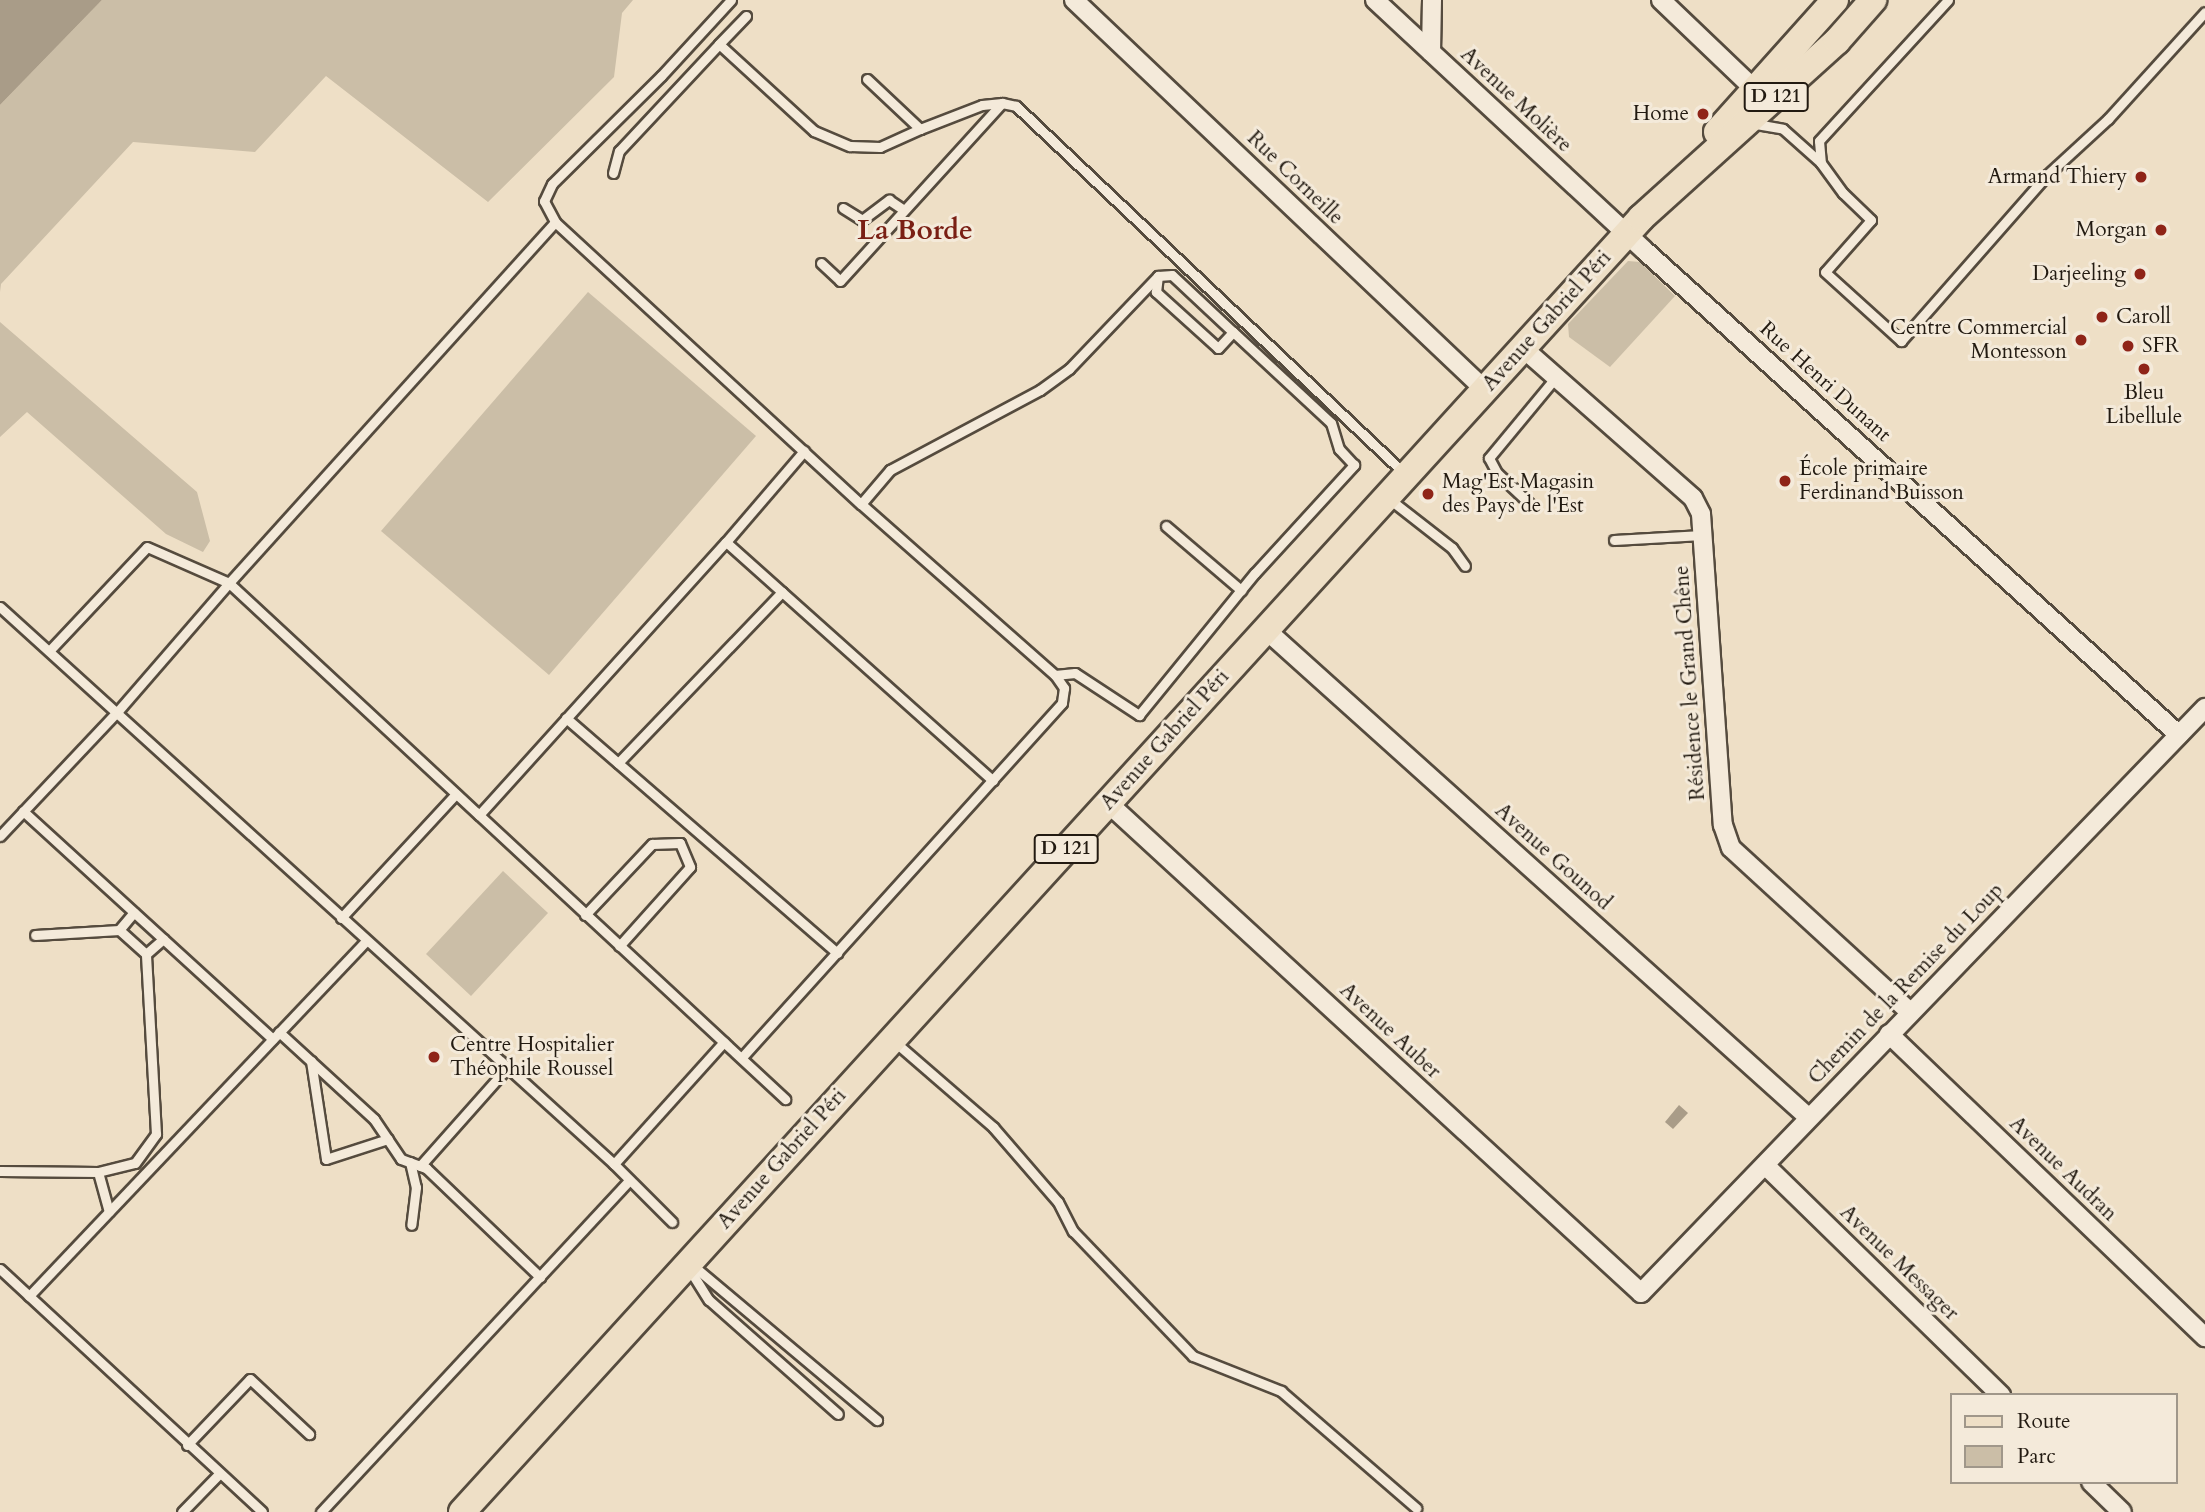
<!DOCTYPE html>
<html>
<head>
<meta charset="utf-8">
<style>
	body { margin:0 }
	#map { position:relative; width:2205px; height:1512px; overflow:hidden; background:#eedfc6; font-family:Cardo,serif }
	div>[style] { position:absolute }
	.green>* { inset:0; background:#cbbea7 }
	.water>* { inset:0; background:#a99c88 }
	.roads { filter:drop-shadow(2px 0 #554b3e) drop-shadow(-2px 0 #554b3e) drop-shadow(0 2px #554b3e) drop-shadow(0 -2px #554b3e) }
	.lane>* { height:9px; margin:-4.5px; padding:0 4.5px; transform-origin:4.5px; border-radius:4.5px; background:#f4eada }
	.street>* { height:18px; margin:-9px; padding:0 9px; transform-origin:9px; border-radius:9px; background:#f4eada }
	.primary>* { height:26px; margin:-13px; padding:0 13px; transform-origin:13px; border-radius:13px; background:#eedfc6 }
	.dots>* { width:19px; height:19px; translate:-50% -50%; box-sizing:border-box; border:4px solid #f4eada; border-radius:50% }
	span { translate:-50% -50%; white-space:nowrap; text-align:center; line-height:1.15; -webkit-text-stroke:6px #f4eada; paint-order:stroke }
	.shield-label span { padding:2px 5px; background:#f4eada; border:2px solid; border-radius:5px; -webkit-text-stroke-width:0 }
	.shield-label { font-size:19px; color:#221a11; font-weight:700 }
	.street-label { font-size:21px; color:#221a11 }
	.poi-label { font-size:21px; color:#221a11 }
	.right { translate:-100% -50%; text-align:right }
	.left { translate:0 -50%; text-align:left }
	.district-label { font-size:28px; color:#7a1f14; font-weight:700 }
	.legend { position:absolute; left:1950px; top:1393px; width:228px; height:91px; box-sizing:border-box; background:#f4eada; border:2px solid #a0978a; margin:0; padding:9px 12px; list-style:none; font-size:21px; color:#221a11 }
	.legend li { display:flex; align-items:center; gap:14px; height:35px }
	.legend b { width:35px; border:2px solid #a0978a }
</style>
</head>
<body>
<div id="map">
	<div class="green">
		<div style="clip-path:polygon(102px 0,633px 0,622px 13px,614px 77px,488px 202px,326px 76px,255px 152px,133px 142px,1px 284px,0 292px,0 105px)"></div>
		<div style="clip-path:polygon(1628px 261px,1640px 262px,1675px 296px,1610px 367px,1569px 337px,1568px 324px)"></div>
		<div style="clip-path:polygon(588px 292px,756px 436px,549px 675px,381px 531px)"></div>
		<div style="clip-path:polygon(0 322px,197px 492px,210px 541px,203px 552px,166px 534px,27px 412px,0 437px)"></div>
		<div style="clip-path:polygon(503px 871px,548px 913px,471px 996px,426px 954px)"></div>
	</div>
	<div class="water">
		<div style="clip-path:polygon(0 0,102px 0,0 105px)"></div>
		<div style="clip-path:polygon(1679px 1105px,1688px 1113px,1673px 1129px,1665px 1122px)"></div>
	</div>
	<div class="roads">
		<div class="lane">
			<div style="left:731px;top:0;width:103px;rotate:132.6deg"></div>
			<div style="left:661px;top:76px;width:153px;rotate:135.3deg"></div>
			<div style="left:552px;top:184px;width:19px;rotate:115deg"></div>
			<div style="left:544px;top:201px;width:24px;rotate:62deg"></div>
			<div style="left:555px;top:222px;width:416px;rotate:42.7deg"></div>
			<div style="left:861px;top:504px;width:259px;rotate:41.4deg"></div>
			<div style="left:1055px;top:675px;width:16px;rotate:55deg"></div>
			<div style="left:1064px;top:688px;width:15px;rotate:98deg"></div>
			<div style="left:1062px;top:703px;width:477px;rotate:132.1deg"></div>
			<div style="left:1948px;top:0;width:191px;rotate:132.5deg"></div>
			<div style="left:1819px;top:141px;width:22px;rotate:85deg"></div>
			<div style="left:1821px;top:163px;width:37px;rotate:54deg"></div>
			<div style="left:1843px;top:193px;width:39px;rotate:44deg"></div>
			<div style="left:1871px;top:220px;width:69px;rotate:131.5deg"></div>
			<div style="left:1825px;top:272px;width:103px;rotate:42.2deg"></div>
			<div style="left:1901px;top:341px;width:221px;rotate:-48.7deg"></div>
			<div style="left:2047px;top:175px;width:83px;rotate:-42.6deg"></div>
			<div style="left:2108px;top:119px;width:144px;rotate:-47.8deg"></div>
			<div style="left:719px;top:44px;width:39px;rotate:-46deg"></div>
			<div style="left:867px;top:79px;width:73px;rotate:43.3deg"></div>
			<div style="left:920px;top:129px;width:66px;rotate:-21.2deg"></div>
			<div style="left:982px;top:105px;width:20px;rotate:-6deg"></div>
			<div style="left:1002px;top:103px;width:14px;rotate:12deg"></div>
			<div style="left:1016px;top:106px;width:535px;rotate:43.41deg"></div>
			<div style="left:1756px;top:124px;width:27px;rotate:10deg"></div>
			<div style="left:1783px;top:129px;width:50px;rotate:41.7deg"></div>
			<div style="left:613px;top:173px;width:23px;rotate:-75deg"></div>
			<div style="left:619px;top:151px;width:146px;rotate:-46.9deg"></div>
			<div style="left:719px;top:44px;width:129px;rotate:42.5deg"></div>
			<div style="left:814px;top:131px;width:39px;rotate:23deg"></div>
			<div style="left:850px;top:146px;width:30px;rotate:2deg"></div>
			<div style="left:880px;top:147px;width:44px;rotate:-24.2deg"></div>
			<div style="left:843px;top:208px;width:22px;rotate:32deg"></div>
			<div style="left:862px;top:220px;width:34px;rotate:-37deg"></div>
			<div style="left:889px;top:200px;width:18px;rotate:34deg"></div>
			<div style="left:821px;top:263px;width:26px;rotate:43deg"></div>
			<div style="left:840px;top:281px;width:241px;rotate:-47.7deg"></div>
			<div style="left:1388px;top:498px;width:81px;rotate:38deg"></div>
			<div style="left:1452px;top:548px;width:22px;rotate:54deg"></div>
			<div style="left:1529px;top:503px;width:44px;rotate:-136.8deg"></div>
			<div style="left:1497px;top:473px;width:17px;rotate:-118deg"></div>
			<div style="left:1489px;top:458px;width:105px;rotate:-50.4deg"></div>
			<div style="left:861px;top:504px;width:45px;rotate:-49.5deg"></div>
			<div style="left:890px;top:470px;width:170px;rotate:-28.1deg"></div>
			<div style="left:1040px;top:390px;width:36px;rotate:-36deg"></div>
			<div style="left:1069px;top:369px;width:129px;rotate:-46.3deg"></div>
			<div style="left:1158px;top:276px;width:14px;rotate:-4deg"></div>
			<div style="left:1172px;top:275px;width:83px;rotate:43.1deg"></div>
			<div style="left:1233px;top:332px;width:22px;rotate:133deg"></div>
			<div style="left:1218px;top:348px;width:84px;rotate:-137.9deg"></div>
			<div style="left:1156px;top:292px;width:16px;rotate:-83deg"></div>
			<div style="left:1166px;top:526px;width:99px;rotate:40.5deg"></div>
			<div style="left:1614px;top:540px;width:88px;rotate:-3.3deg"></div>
			<div style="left:726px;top:542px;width:358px;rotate:41.8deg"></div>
			<div style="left:0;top:607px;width:829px;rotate:42.21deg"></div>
			<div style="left:614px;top:1164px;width:82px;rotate:45deg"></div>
			<div style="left:50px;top:650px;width:141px;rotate:-46.7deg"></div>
			<div style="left:147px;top:547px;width:90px;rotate:23.7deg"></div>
			<div style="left:229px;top:583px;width:759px;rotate:42.86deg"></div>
			<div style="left:1055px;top:675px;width:20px;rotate:-6deg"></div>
			<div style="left:1075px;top:673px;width:77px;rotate:33.3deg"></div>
			<div style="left:1139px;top:715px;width:183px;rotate:-50.8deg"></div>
			<div style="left:1255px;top:573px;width:147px;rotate:-47.5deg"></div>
			<div style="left:1354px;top:465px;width:22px;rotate:-133deg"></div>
			<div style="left:1339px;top:449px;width:27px;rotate:-107deg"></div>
			<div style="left:1331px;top:423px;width:134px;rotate:-137.1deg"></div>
			<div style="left:566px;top:718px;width:359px;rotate:40.9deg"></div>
			<div style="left:618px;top:763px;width:237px;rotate:-46.2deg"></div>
			<div style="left:23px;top:811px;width:338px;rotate:42.4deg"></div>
			<div style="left:479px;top:815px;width:368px;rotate:-47.9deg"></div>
			<div style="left:726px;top:542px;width:120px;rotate:-49.4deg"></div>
			<div style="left:0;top:836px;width:172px;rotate:-46.7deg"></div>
			<div style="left:118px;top:711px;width:169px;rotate:-49.1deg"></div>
			<div style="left:229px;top:583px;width:486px;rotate:-47.9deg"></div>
			<div style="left:585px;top:915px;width:98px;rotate:-46.7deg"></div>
			<div style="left:652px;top:844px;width:28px;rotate:-2deg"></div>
			<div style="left:680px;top:843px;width:26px;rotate:67deg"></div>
			<div style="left:690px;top:867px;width:106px;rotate:131.9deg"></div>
			<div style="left:341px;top:918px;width:169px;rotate:-47.2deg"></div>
			<div style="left:119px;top:930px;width:23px;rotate:-50deg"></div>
			<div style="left:146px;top:954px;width:23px;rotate:-41deg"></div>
			<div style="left:279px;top:1032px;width:129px;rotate:42.5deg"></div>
			<div style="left:374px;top:1119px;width:48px;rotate:56deg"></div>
			<div style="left:401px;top:1159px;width:27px;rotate:20deg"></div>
			<div style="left:426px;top:1168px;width:158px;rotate:43.7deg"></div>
			<div style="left:895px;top:1042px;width:130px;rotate:40.9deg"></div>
			<div style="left:993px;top:1127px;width:99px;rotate:49.1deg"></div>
			<div style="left:1058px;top:1202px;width:33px;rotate:63deg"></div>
			<div style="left:1073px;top:1231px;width:173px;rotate:46.2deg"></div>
			<div style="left:1193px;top:1356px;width:95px;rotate:21.7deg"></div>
			<div style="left:1281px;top:1391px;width:179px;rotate:40.9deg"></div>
			<div style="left:311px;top:1061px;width:99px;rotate:81.3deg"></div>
			<div style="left:326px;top:1159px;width:65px;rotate:-17.9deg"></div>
			<div style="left:410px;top:1162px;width:26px;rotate:77deg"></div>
			<div style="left:416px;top:1187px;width:38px;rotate:97deg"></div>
			<div style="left:614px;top:1164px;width:164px;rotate:-48deg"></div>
			<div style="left:420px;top:1166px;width:131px;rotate:-48.4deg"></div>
			<div style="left:0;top:1171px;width:98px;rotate:0.6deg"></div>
			<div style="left:98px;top:1172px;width:38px;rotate:-14deg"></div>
			<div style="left:135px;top:1163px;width:36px;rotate:-54deg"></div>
			<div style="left:156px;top:1134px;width:180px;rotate:-93.2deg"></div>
			<div style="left:146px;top:954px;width:36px;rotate:-138deg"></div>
			<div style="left:119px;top:930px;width:84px;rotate:176.6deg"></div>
			<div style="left:98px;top:1172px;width:41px;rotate:74.6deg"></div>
			<div style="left:691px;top:1264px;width:243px;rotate:40deg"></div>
			<div style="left:688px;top:1267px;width:39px;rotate:58deg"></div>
			<div style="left:709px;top:1300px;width:172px;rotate:41.5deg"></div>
			<div style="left:0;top:1269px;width:357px;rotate:42.8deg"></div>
			<div style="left:29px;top:1296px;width:489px;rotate:-46.5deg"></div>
			<div style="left:187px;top:1445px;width:91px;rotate:-46.3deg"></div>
			<div style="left:250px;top:1379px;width:81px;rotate:43deg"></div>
			<div style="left:182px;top:1512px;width:53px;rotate:-45.8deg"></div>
			<div style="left:321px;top:1512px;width:453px;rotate:-47.1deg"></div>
		</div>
		<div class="street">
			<div style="left:1074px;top:0;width:567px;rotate:43.5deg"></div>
			<div style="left:1375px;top:0;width:367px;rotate:42.9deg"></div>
			<div style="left:1644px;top:250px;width:722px;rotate:42.19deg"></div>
			<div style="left:1661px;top:0;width:127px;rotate:43.7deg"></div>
			<div style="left:1431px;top:52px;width:52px;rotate:-88.9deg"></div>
			<div style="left:1524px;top:349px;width:225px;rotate:41.4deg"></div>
			<div style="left:1693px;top:498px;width:18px;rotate:63deg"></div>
			<div style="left:1701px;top:514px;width:312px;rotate:86deg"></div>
			<div style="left:1723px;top:825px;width:24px;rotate:71deg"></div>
			<div style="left:1731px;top:848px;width:243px;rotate:42.5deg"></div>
			<div style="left:1265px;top:629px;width:731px;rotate:41.95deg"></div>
			<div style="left:1108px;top:803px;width:724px;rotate:42.59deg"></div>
			<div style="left:1641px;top:1293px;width:813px;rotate:-46.05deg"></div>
			<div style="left:1889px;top:1034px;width:438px;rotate:43.8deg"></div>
			<div style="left:1765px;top:1165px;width:330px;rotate:44.3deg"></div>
			<div style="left:2091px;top:1482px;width:43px;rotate:44.1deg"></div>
		</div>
		<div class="primary">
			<div style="left:1717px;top:132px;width:177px;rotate:-48.2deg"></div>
			<div style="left:462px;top:1512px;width:1751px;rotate:-47.66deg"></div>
			<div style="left:1641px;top:218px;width:264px;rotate:-42.1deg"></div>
			<div style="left:1837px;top:41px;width:55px;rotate:-48.7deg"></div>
		</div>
	</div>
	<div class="dots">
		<div style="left:1703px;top:114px;background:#8f2418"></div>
		<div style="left:2141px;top:177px;background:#8f2418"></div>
		<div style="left:2161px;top:230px;background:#8f2418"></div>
		<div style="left:2140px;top:274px;background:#8f2418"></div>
		<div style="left:2102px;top:317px;background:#8f2418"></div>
		<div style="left:2081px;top:340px;background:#8f2418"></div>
		<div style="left:2128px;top:346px;background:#8f2418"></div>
		<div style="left:2144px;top:369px;background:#8f2418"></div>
		<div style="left:1785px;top:481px;background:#8f2418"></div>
		<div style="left:1428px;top:494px;background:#8f2418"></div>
		<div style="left:434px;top:1057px;background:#8f2418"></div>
	</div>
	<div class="shield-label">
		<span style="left:1776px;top:97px">D 121</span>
		<span style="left:1066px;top:849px">D 121</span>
	</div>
	<div class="street-label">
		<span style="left:1516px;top:100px;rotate:43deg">Avenue Molière</span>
		<span style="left:1295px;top:178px;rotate:44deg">Rue Corneille</span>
		<span style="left:1547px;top:321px;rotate:-48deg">Avenue Gabriel Péri</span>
		<span style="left:1825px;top:382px;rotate:42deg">Rue Henri Dunant</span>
		<span style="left:1690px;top:683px;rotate:-94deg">Résidence le Grand Chêne</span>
		<span style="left:1165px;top:740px;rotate:-48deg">Avenue Gabriel Péri</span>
		<span style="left:1553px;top:857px;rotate:42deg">Avenue Gounod</span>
		<span style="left:1906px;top:984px;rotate:-46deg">Chemin de la Remise du Loup</span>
		<span style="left:1390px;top:1031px;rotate:43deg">Avenue Auber</span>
		<span style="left:782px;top:1159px;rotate:-48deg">Avenue Gabriel Péri</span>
		<span style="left:2063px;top:1169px;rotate:44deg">Avenue Audran</span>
		<span style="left:1899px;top:1263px;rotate:44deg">Avenue Messager</span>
	</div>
	<div class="poi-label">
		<span class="right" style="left:1689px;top:114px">Home</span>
		<span class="right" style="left:2127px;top:177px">Armand Thiery</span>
		<span class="right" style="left:2147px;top:230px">Morgan</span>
		<span class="right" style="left:2126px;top:274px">Darjeeling</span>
		<span class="left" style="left:2116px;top:317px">Caroll</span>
		<span class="right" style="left:2067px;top:340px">Centre Commercial<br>Montesson</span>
		<span class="left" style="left:2142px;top:346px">SFR</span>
		<span style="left:2144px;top:405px">Bleu<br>Libellule</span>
		<span class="left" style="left:1799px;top:481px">École primaire<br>Ferdinand Buisson</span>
		<span class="left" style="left:1442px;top:494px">Mag'Est Magasin<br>des Pays de l'Est</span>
		<span class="left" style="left:450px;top:1057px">Centre Hospitalier<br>Théophile Roussel</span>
	</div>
	<div class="district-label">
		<span style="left:915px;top:230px">La Borde</span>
	</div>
	<ul class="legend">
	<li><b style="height:9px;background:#eedfc6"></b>Route</li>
	<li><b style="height:19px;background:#cbbea7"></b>Parc</li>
	</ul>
</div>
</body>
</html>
